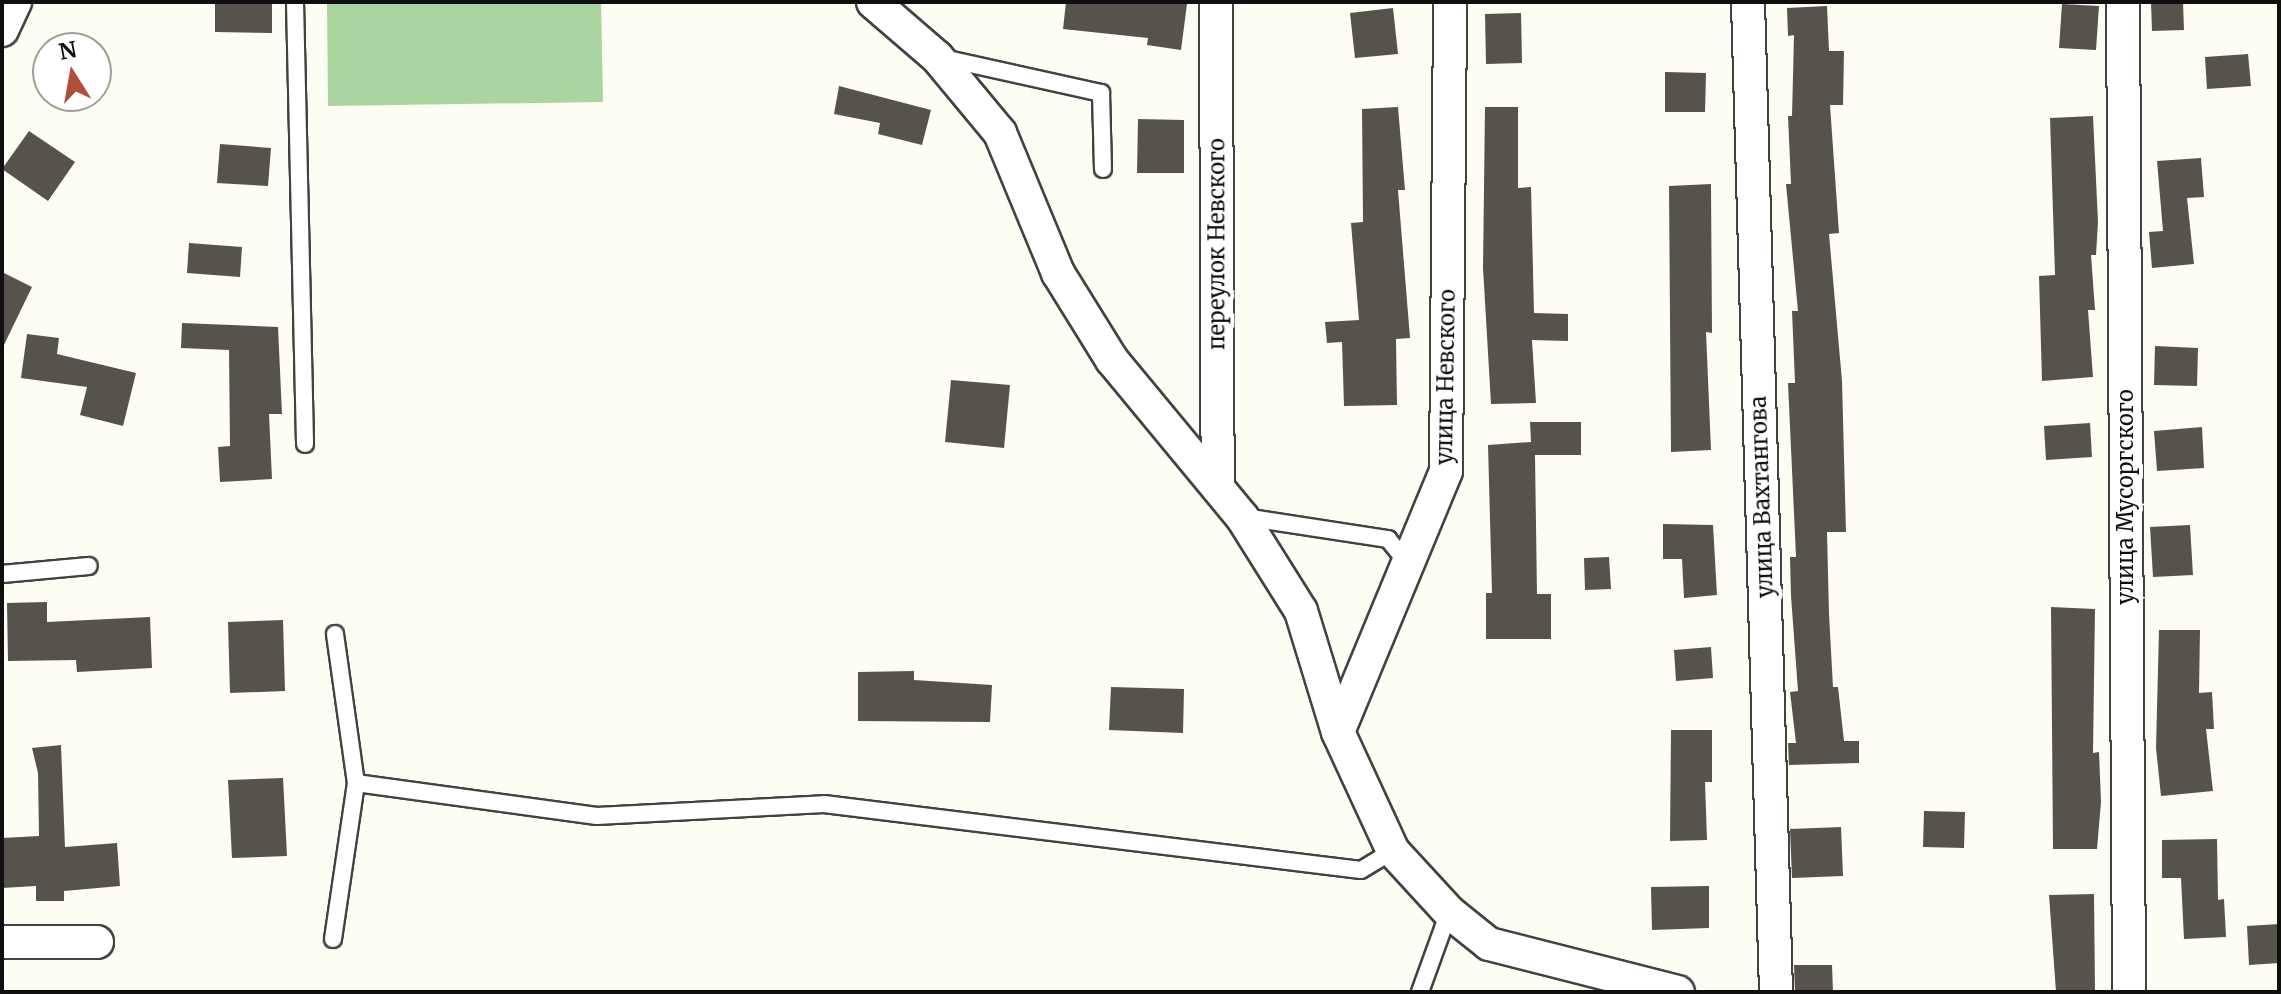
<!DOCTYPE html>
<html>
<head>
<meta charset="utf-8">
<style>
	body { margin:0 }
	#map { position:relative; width:2281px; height:994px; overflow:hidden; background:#fdfdf3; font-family:Merriweather,serif }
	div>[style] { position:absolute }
	.forest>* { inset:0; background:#aad4a0 }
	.building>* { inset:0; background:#56534d }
	.roads { filter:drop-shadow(2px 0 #424242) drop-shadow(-2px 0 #424242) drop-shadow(0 2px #424242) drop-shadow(0 -2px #424242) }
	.lane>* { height:16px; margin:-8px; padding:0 8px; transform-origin:8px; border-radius:8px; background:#fff }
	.street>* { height:32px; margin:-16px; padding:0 16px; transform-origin:16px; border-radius:16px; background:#fff }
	span { translate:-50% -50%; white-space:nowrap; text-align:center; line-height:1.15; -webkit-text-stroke:8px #fff; paint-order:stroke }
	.street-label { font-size:22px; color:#0f0f0f }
	.frame { position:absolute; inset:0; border:4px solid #0f0f0f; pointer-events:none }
	.north { position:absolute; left:32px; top:32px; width:80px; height:80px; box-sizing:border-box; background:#fff; border:2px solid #9f9f9f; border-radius:50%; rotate:349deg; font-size:22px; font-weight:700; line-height:32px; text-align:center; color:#0f0f0f }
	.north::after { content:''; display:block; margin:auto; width:28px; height:36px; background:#b04f36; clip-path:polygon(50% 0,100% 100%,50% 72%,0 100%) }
</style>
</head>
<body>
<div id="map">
	<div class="forest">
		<div style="clip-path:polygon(327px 2px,601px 2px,603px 102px,328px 106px)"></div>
	</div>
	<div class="building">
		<div style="clip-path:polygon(215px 2px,272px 2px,272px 33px,215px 32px)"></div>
		<div style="clip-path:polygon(1066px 2px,1187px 4px,1181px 50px,1147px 45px,1148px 38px,1063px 29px)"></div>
		<div style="clip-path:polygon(2151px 2px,2183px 2px,2184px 30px,2152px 31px)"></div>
		<div style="clip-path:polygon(2062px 4px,2099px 6px,2096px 50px,2059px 48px)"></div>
		<div style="clip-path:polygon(1827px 6px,1829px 51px,1844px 51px,1843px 105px,1830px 105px,1839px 233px,1829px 234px,1842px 381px,1846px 532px,1827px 532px,1829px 614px,1833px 687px,1838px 687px,1844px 741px,1859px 741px,1859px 763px,1789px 765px,1788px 743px,1796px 743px,1790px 692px,1798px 691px,1791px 596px,1790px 557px,1796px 557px,1788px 383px,1795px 383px,1792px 311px,1798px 311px,1786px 184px,1791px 184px,1788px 116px,1792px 116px,1794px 35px,1788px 36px,1787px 8px)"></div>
		<div style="clip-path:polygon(1393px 8px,1398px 54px,1355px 58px,1350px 13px)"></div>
		<div style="clip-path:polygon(1521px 13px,1522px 63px,1486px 64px,1485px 14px)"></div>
		<div style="clip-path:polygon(2248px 54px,2251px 86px,2207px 89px,2205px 57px)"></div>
		<div style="clip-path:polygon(1665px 72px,1706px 73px,1705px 112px,1665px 112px)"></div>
		<div style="clip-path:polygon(839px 86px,931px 110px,922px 145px,878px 134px,880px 123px,834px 114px)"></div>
		<div style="clip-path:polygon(1398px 107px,1405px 190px,1398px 190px,1410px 338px,1396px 339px,1397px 405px,1344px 406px,1342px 342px,1327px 343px,1325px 322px,1359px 320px,1351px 223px,1363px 222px,1362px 109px)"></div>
		<div style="clip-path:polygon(1485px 107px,1518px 107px,1518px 188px,1531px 187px,1534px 313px,1568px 314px,1568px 341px,1532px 340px,1536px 403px,1491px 404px,1483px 268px)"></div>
		<div style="clip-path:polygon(2093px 116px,2098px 222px,2096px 255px,2091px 255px,2095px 310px,2088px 310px,2093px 377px,2042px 381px,2039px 276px,2055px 275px,2050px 118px)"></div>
		<div style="clip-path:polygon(1138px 119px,1184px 120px,1184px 173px,1137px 173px)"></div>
		<div style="clip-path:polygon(29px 131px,75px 162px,48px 201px,2px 169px)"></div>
		<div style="clip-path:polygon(220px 144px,271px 148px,268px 186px,217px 183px)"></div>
		<div style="clip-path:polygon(2201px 158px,2204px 197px,2187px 198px,2194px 264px,2152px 268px,2149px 232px,2163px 231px,2157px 161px)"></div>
		<div style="clip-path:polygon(1711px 184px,1712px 333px,1706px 332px,1711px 450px,1671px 452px,1669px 186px)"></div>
		<div style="clip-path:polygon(189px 243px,242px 247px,240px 277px,187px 273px)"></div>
		<div style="clip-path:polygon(2px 272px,32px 287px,2px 349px)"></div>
		<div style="clip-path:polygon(182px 323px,278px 327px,282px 414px,269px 414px,272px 479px,220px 482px,218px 447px,230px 446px,229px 350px,181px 348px)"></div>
		<div style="clip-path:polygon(27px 334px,59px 338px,57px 354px,136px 373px,123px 426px,80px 415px,87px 387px,21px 378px)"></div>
		<div style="clip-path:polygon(2155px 346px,2198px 348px,2197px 386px,2154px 385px)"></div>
		<div style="clip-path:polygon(951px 380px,1010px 385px,1004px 448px,945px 442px)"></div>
		<div style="clip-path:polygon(1530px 422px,1581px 422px,1581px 455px,1535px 455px,1537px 594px,1551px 594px,1551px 639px,1486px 639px,1486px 593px,1492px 593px,1488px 445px,1531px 442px)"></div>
		<div style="clip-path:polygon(2090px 423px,2092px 457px,2046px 460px,2044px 426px)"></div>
		<div style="clip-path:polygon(2202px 427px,2204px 468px,2157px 471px,2154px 431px)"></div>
		<div style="clip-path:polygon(1663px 524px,1713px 525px,1717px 595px,1684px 598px,1682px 559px,1663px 559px)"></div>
		<div style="clip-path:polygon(2190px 525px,2193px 575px,2153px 577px,2150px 527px)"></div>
		<div style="clip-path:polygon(1609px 557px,1611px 589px,1585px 590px,1584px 558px)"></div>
		<div style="clip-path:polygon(47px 602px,47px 622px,150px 617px,152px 668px,77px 672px,76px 660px,8px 661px,7px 603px)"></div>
		<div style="clip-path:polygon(2051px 607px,2095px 609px,2093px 753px,2099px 752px,2101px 802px,2097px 849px,2053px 849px)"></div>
		<div style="clip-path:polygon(283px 620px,285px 691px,230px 693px,228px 622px)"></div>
		<div style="clip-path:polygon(2159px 630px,2200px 630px,2199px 693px,2212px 692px,2214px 729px,2206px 729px,2213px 791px,2161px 796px,2156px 748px)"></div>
		<div style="clip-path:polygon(1711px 647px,1713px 678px,1676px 681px,1674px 650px)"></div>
		<div style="clip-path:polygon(914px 671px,914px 680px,992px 685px,990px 722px,858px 721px,858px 672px)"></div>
		<div style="clip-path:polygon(1111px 687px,1184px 689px,1183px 733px,1109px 730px)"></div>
		<div style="clip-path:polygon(1671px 730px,1712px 730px,1712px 782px,1705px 782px,1707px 840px,1670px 841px)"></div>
		<div style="clip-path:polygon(61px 745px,65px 847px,117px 843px,120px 886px,64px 891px,64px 901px,36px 901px,36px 886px,2px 888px,2px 838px,39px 836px,38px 773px,32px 748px)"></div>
		<div style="clip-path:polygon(283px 778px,287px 856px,232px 858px,228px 780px)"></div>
		<div style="clip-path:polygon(1924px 811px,1965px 812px,1964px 848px,1923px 847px)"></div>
		<div style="clip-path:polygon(1841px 827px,1843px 876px,1792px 878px,1790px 829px)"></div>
		<div style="clip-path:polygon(2217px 839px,2218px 900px,2224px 899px,2226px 937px,2184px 939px,2181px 878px,2162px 878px,2162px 840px)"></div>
		<div style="clip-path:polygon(1709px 886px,1709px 928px,1652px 930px,1651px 887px)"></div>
		<div style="clip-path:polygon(2094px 894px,2095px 992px,2056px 992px,2049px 895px)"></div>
		<div style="clip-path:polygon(2279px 924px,2279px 963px,2249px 965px,2247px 926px)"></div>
		<div style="clip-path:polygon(1794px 965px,1832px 965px,1833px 992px,1795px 992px)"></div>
	</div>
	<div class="roads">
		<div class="lane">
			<div style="left:295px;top:2px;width:442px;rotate:88.7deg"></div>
			<div style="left:943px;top:58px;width:162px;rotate:12.5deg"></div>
			<div style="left:1101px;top:93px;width:76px;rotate:88.5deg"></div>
			<div style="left:1244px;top:517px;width:146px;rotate:8.7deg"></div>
			<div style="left:1388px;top:539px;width:32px;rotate:51deg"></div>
			<div style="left:2px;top:574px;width:87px;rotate:-5.3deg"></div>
			<div style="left:335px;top:634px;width:150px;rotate:82deg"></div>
			<div style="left:356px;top:783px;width:243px;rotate:7.8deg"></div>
			<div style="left:597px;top:816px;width:227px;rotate:-3deg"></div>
			<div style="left:824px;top:804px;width:541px;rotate:7.01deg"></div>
			<div style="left:1361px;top:870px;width:37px;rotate:-31deg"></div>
			<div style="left:333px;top:939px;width:158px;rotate:-81.6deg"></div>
			<div style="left:1420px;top:992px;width:85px;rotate:-70.1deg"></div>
		</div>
		<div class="street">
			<div style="left:873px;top:2px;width:84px;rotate:40.7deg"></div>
			<div style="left:937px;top:57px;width:99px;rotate:50.3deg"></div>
			<div style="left:1000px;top:133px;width:152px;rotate:67.5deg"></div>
			<div style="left:1058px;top:273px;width:102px;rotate:58.2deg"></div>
			<div style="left:1112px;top:360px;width:204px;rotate:50.4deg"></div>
			<div style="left:1242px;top:517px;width:111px;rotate:57.9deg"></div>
			<div style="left:1301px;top:611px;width:127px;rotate:73deg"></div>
			<div style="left:1338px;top:732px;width:131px;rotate:65.2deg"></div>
			<div style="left:1393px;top:851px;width:83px;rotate:47.4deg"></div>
			<div style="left:1449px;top:912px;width:51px;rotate:38.7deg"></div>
			<div style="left:1489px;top:944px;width:195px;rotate:14.3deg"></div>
			<div style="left:1216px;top:2px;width:483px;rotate:89.8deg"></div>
			<div style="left:1748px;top:2px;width:990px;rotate:88.38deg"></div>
			<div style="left:2123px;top:2px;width:990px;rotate:89.65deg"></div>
			<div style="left:2px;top:30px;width:31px;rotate:-65deg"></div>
			<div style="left:1338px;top:732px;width:282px;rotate:-67.5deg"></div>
			<div style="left:1446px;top:471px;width:469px;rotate:-89.5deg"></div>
			<div style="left:2px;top:942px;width:95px"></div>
		</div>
	</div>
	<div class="street-label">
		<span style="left:1217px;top:244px;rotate:-90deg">переулок Невского</span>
		<span style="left:1446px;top:377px;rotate:-89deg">улица Невского</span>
		<span style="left:1762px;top:497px;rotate:-92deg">улица Вахтангова</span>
		<span style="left:2126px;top:497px;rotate:-90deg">улица Мусоргского</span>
	</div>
	<div class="frame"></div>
	<div class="north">N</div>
</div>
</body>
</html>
